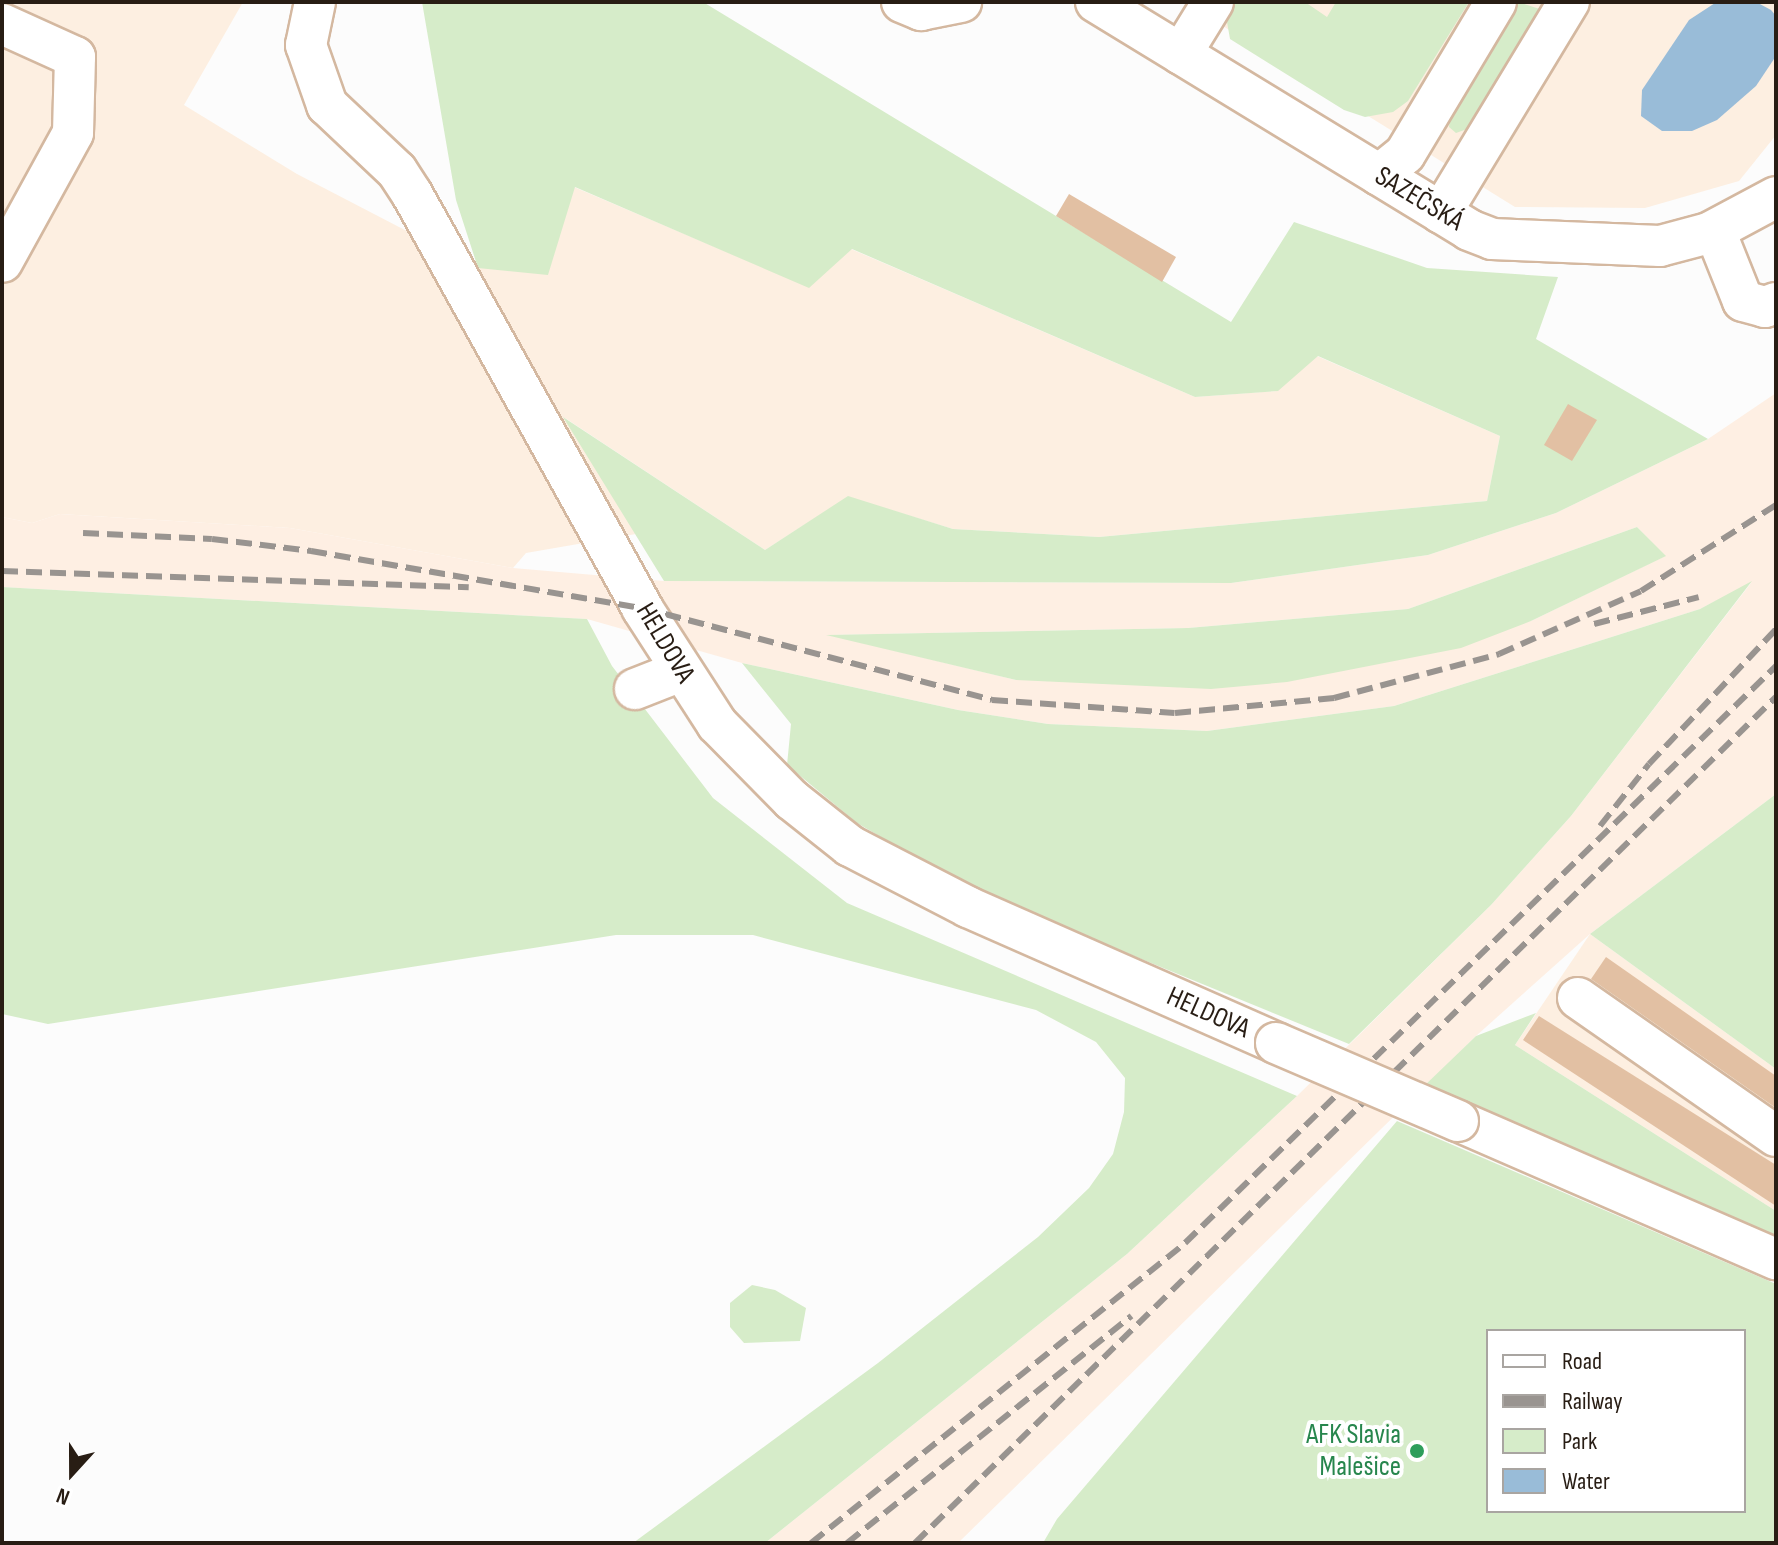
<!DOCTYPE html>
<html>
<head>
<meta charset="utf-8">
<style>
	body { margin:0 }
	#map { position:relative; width:1778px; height:1545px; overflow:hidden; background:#fcfcfc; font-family:"Sofia Sans Condensed",sans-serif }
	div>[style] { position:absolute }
	.industrial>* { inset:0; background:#fdefe1 }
	.built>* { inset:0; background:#feefe3 }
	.green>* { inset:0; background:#d6ecc9 }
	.water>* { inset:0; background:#99bcd8 }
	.building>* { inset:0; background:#e2c0a3 }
	.roads { filter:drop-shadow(2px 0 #d4b8a0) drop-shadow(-2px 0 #d4b8a0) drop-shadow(0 2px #d4b8a0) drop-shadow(0 -2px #d4b8a0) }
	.minor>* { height:40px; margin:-20px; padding:0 20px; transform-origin:20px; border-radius:20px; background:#fff }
	.rail>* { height:6px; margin-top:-3px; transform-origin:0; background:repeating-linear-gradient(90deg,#999490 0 16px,transparent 0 24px) }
	.bridges { filter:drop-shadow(2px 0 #d4b8a0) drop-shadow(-2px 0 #d4b8a0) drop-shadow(0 2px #d4b8a0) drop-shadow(0 -2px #d4b8a0) }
	.minor-bridge>* { height:40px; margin:-20px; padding:0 20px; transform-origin:20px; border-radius:20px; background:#fff }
	.dots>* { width:22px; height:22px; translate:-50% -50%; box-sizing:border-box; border:4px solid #fff; border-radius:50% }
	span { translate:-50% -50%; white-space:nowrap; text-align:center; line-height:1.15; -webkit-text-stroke:8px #fff; paint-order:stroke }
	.street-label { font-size:28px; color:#281d14 }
	.leisure-label { font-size:28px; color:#27864d }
	.right { translate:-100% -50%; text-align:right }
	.frame { position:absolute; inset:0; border:4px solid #281d14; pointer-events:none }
	.legend { position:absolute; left:1486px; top:1329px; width:260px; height:184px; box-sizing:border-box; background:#fff; border:2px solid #a9a5a1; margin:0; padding:10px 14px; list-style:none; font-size:24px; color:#281d14 }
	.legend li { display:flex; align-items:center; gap:16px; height:40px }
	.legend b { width:40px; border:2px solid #a9a5a1 }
	.north { position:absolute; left:32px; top:1433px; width:80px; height:80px; -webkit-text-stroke:6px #fff; paint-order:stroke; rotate:201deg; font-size:22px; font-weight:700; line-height:32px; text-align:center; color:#281d14 }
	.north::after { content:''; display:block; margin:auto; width:28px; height:36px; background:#281d14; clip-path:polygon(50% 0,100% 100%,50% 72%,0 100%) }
</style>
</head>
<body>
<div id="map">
	<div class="industrial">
		<div style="clip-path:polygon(2px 2px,243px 2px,184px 105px,297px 174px,478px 268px,574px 187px,809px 287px,851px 249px,1195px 397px,1277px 391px,1317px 356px,1500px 436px,1487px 501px,1099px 537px,953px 529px,848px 497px,765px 550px,565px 418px,636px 534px,526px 553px,513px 568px,290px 528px,60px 514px,32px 523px,2px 517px)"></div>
		<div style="clip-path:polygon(1184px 2px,1776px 2px,1776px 135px,1739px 181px,1645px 208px,1515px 207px)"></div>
		<div style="clip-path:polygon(1590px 934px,1776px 1069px,1776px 1211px,1515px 1045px)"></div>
	</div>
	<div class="built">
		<div style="clip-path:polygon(evenodd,1776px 393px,1776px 794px,1590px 934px,1476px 1036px,958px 1543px,765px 1543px,1127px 1254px,1297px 1096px,1491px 905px,1571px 816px,1751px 583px,1700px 609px,1394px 706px,1207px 731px,1048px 724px,958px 710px,742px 663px,587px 619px,2px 587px,2px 517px,32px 523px,60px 514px,290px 528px,513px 568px,664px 581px,1231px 583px,1428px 555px,1556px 513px,1708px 439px,1776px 393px,1637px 527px,1665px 556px,1531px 621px,1016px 680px,830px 635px,1188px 628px,1408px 609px,1637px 527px)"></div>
	</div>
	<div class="green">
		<div style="clip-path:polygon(422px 2px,703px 2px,1231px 322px,1294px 222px,1427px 268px,1558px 277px,1536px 339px,1708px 439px,1556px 513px,1428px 555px,1231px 583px,664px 581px,563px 417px,765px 550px,848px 496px,953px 529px,1099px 537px,1487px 501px,1500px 436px,1318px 356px,1278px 391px,1195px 397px,852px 249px,809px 288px,575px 187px,548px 275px,478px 268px,456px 200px)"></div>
		<div style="clip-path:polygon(1236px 2px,1305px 2px,1327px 17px,1336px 2px,1469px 2px,1408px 101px,1393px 112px,1365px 117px,1344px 110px,1230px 39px,1227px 22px)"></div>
		<div style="clip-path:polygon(1518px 2px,1543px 10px,1470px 128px,1456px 133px,1449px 127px,1450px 115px)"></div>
		<div style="clip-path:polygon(1637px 527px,1666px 556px,1531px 621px,1461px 648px,1287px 682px,1211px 689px,1016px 680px,826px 635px,1188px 628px,1408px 609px)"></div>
		<div style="clip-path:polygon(1752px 581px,1571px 816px,1491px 905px,1349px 1044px,970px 889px,857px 823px,787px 765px,791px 724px,742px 663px,958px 710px,1048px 724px,1207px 731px,1394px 706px,1700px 609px)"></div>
		<div style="clip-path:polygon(2px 587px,587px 619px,612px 666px,713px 798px,847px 903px,1297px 1096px,1127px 1254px,765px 1543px,633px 1543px,878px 1363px,1038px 1237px,1089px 1188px,1113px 1154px,1124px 1112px,1125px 1078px,1096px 1042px,1036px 1010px,753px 935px,616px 935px,48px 1024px,2px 1014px)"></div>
		<div style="clip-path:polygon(1776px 794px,1776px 1069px,1590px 934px)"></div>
		<div style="clip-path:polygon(1536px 1013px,1515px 1045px,1776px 1211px,1776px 1247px,1422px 1088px,1476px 1036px)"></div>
		<div style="clip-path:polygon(evenodd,1397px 1121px,1776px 1284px,1776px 1543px,1043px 1543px,1057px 1519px,1397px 1121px,1488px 1331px,1744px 1331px,1744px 1511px,1488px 1511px,1488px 1331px)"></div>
		<div style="clip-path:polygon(752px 1285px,775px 1290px,806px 1308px,800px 1341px,744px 1343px,730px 1327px,730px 1303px)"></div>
	</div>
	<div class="water">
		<div style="clip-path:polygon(1715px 3px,1758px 3px,1771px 10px,1776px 16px,1776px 56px,1756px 86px,1717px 120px,1692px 131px,1662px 131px,1641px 116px,1642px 90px,1689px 20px)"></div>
	</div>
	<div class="building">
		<div style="clip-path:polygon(1069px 194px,1176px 257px,1162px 282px,1056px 216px)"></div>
		<div style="clip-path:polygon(1568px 404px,1597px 420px,1572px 461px,1544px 445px)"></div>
		<div style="clip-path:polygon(1606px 957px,1776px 1076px,1776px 1108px,1591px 979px)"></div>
		<div style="clip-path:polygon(1539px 1016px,1776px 1165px,1776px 1206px,1523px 1040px)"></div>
	</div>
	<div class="roads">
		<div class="minor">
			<div style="left:315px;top:2px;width:44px;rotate:101.8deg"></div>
			<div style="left:306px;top:45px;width:64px;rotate:70.7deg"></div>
			<div style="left:327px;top:105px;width:96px;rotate:43.3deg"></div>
			<div style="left:397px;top:171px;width:27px;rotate:57deg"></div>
			<div style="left:412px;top:194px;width:474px;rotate:60.9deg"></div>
			<div style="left:642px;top:608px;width:138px;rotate:57.1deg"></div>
			<div style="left:717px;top:724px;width:107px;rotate:45.4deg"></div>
			<div style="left:792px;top:800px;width:74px;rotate:38.4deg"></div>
			<div style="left:850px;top:846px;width:133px;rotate:27.3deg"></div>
			<div style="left:968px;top:907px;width:337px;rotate:23.8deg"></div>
			<div style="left:902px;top:2px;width:21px;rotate:23deg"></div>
			<div style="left:921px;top:10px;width:41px;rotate:-11.3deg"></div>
			<div style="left:1096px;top:2px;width:437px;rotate:31.4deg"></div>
			<div style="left:1469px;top:230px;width:25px;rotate:21deg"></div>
			<div style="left:1492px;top:239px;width:168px;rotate:2.4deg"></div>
			<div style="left:1660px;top:246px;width:51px;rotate:-14.9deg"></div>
			<div style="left:1709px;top:233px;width:76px;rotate:-28.2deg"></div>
			<div style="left:2px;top:24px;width:80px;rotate:24.3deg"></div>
			<div style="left:75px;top:57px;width:76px;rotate:91.5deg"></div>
			<div style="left:73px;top:133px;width:147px;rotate:118.8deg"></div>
			<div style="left:1181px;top:54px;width:61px;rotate:-58.4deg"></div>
			<div style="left:1379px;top:175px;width:33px;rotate:-39deg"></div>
			<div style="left:1405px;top:154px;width:177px;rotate:-59.1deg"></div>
			<div style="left:1441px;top:213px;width:247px;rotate:-58.8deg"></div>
			<div style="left:1715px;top:231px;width:75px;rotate:68.2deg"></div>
			<div style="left:1743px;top:301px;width:23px;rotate:15deg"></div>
			<div style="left:1765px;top:307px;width:12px;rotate:-20deg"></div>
			<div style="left:635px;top:689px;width:49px;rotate:-21.4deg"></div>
			<div style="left:1578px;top:998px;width:241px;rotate:34.9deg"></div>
			<div style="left:1458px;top:1121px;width:347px;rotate:23.5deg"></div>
		</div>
	</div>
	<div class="rail">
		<div style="left:83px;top:533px;width:129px;rotate:2.7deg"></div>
		<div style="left:212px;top:539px;width:100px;rotate:6.9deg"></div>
		<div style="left:311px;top:551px;width:336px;rotate:9.8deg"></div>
		<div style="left:642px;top:608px;width:362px;rotate:14.7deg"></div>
		<div style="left:992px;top:700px;width:183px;rotate:4.1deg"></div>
		<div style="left:1175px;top:713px;width:160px;rotate:-5.4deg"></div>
		<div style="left:1334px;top:698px;width:171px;rotate:-14.9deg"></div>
		<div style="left:1499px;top:654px;width:155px;rotate:-23.9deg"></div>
		<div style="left:1641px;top:591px;width:160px;rotate:-32.5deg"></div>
		<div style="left:2px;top:571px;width:467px;rotate:2deg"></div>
		<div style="left:1594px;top:624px;width:108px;rotate:-14.4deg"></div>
		<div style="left:1600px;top:826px;width:79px;rotate:-51.7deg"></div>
		<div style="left:1649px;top:764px;width:185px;rotate:-46.7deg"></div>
		<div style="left:811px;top:1543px;width:479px;rotate:-38.7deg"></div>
		<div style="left:1185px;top:1243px;width:826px;rotate:-44.31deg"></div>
		<div style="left:847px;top:1543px;width:364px;rotate:-38.6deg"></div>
		<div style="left:915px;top:1543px;width:1207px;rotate:-44.5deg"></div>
	</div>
	<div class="bridges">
		<div class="minor-bridge">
			<div style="left:1276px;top:1043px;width:198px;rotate:23.2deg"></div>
		</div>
	</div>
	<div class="dots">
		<div style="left:1417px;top:1451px;background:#2e9e5b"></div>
	</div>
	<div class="street-label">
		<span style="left:1419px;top:199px;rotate:31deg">SAZEČSKÁ</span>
		<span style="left:665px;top:643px;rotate:59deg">HELDOVA</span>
		<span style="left:1208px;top:1013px;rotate:24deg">HELDOVA</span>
	</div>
	<div class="leisure-label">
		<span class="right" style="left:1401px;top:1451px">AFK Slavia<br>Malešice</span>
	</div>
	<div class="frame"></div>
	<ul class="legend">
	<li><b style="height:10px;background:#fff"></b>Road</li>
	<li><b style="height:10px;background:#999490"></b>Railway</li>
	<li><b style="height:22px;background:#d6ecc9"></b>Park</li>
	<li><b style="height:22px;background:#99bcd8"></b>Water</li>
	</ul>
	<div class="north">N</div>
</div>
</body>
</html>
